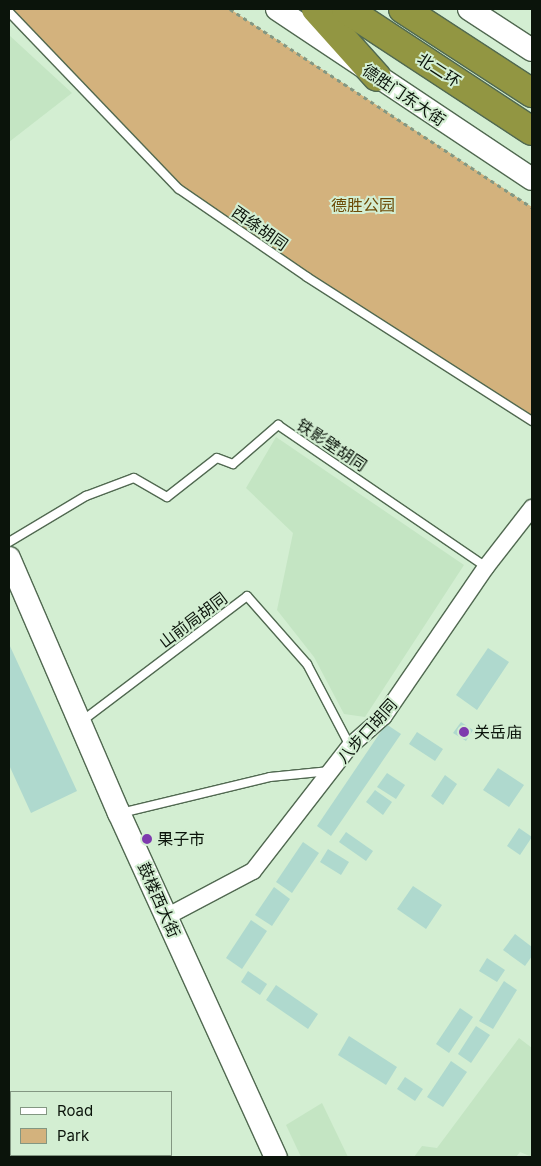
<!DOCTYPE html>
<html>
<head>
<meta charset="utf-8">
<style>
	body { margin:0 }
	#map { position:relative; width:541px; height:1166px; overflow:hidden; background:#d3eed2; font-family:Inter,"Noto Sans SC",sans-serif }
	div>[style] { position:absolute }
	.built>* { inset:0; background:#c4e5c3 }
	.green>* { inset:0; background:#d3b27d }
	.building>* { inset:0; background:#afd9ce }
	.path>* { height:3px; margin-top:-1.5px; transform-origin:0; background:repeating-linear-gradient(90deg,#839782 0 4px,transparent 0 8px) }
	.roads { filter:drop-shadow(1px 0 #516951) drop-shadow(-1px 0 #516951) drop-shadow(0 1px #516951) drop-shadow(0 -1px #516951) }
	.lane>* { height:8px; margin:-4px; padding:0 4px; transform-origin:4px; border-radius:4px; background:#fff }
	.street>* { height:16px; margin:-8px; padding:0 8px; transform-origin:8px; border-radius:8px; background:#fff }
	.secondary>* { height:22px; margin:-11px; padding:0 11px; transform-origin:11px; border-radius:11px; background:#fff }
	.highway>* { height:28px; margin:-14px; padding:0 14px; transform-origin:14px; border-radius:14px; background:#929642 }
	.dots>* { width:14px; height:14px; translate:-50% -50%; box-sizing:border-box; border:2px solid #d3eed2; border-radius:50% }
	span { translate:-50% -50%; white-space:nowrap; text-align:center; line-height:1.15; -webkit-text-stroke:4px #d3eed2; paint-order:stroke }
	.street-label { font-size:16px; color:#0b140b }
	.park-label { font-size:16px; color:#6c4b07 }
	.poi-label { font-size:16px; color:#0b140b }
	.left { translate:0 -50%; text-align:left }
	.frame { position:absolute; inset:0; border:10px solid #0b140b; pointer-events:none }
	.legend { position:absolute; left:10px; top:1091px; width:162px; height:65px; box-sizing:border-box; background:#d3eed2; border:1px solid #839782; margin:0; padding:6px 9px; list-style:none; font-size:15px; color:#0b140b }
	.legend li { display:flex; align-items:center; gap:10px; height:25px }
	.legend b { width:25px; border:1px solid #839782 }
</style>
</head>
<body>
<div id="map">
	<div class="built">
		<div style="clip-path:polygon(9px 35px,72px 93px,9px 142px)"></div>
		<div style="clip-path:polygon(276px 437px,464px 565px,365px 717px,344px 714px,314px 657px,277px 610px,293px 533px,246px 488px)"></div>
		<div style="clip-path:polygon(519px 1038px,532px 1048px,532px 1157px,520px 1152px,516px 1157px,414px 1157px,422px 1146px,437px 1148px)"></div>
		<div style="clip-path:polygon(322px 1103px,348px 1157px,301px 1157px,286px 1125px)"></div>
	</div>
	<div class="green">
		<div style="clip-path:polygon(9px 9px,230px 9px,532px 207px,532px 421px,179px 189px)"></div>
	</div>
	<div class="building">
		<div style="clip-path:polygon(9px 644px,77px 791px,31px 813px,9px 765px)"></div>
		<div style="clip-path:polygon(488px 648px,509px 662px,477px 710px,456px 695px)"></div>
		<div style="clip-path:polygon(461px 722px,473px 730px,466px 741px,453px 733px)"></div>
		<div style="clip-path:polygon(386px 724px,401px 734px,331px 836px,317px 826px)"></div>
		<div style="clip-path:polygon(417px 732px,443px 749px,435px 761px,409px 744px)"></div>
		<div style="clip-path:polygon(498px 768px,524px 785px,509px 807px,483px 790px)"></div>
		<div style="clip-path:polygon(387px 773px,405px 785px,396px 799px,377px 787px)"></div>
		<div style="clip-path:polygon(445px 775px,457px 784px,443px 805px,431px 796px)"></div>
		<div style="clip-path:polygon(375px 790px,392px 802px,383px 815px,366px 802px)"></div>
		<div style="clip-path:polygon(519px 828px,532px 837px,520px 855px,507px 846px)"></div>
		<div style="clip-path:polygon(346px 832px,373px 851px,366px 861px,339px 842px)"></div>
		<div style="clip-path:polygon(303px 842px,319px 853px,292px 893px,276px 882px)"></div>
		<div style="clip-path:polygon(328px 849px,349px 862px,341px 875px,320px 862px)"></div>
		<div style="clip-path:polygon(413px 886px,442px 905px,426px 929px,397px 909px)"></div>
		<div style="clip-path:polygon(274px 887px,290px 899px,272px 926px,255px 915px)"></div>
		<div style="clip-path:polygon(251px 920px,267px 931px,242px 969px,226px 958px)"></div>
		<div style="clip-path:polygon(515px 934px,532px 947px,532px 956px,525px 966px,503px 950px)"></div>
		<div style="clip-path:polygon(487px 958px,505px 970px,497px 982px,479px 971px)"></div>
		<div style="clip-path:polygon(248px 971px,267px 984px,260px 995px,241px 982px)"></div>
		<div style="clip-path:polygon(504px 981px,517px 990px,493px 1029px,479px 1021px)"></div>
		<div style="clip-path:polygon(276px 985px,318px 1014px,308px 1029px,266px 1000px)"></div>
		<div style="clip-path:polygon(460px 1008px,473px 1017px,449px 1053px,436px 1044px)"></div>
		<div style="clip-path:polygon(476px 1026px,490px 1035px,471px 1063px,458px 1054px)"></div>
		<div style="clip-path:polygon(349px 1036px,397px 1067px,386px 1085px,338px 1055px)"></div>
		<div style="clip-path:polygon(451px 1061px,467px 1072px,443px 1107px,427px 1097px)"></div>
		<div style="clip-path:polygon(405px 1077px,423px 1089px,415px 1101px,397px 1089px)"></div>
	</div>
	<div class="path">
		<div style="left:230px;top:9px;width:361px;rotate:33.3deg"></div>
	</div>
	<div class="roads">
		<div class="lane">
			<div style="left:9px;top:12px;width:245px;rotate:46.2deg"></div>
			<div style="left:179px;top:189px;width:155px;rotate:34.5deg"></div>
			<div style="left:307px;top:277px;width:267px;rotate:32.6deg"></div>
			<div style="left:9px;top:542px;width:90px;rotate:-30.9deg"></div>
			<div style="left:86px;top:496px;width:51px;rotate:-20.6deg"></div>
			<div style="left:134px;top:478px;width:38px;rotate:30deg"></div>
			<div style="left:167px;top:497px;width:63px;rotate:-38deg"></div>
			<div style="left:217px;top:458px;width:17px;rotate:21deg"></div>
			<div style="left:233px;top:464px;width:60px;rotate:-40.9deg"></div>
			<div style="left:278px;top:425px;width:252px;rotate:34.3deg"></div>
			<div style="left:82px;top:721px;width:207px;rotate:-37.1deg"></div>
			<div style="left:247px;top:596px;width:91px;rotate:48.6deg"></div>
			<div style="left:307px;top:664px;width:93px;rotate:62.3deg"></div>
			<div style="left:121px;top:813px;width:153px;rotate:-13.6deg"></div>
			<div style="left:270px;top:777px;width:60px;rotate:-5.7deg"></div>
		</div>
		<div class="street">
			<div style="left:166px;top:917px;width:98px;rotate:-27.9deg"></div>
			<div style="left:253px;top:871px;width:158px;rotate:-52.2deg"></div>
			<div style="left:350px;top:746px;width:45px;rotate:-41.4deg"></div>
			<div style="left:384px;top:716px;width:181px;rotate:-55.6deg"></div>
			<div style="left:486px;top:567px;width:75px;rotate:-52.1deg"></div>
		</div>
		<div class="secondary">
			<div style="left:277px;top:9px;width:306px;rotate:33.7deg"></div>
			<div style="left:469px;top:9px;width:75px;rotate:33.1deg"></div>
			<div style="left:9px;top:558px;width:278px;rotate:66.7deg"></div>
			<div style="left:119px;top:813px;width:378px;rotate:65.5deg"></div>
		</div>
		<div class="highway">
			<div style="left:316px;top:9px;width:91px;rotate:48.1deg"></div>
			<div style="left:346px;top:9px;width:222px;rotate:33.3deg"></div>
			<div style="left:403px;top:9px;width:154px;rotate:33.1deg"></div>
		</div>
	</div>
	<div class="dots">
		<div style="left:464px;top:732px;background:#7e3aae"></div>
		<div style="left:147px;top:839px;background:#7e3aae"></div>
	</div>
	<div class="street-label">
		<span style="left:439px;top:70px;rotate:33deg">北二环</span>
		<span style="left:404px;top:95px;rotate:34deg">德胜门东大街</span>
		<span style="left:260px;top:228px;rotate:35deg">西绦胡同</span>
		<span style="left:332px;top:445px;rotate:34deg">铁影壁胡同</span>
		<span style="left:193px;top:620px;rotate:-37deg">山前局胡同</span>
		<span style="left:367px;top:731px;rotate:-48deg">八步口胡同</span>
		<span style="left:159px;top:900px;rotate:66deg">鼓楼西大街</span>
	</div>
	<div class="park-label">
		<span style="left:363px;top:205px">德胜公园</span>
	</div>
	<div class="poi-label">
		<span class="left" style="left:474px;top:732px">关岳庙</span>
		<span class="left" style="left:157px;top:839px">果子市</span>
	</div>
	<div class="frame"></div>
	<ul class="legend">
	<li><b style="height:6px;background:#fff"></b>Road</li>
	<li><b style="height:14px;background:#d3b27d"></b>Park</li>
	</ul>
</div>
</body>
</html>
